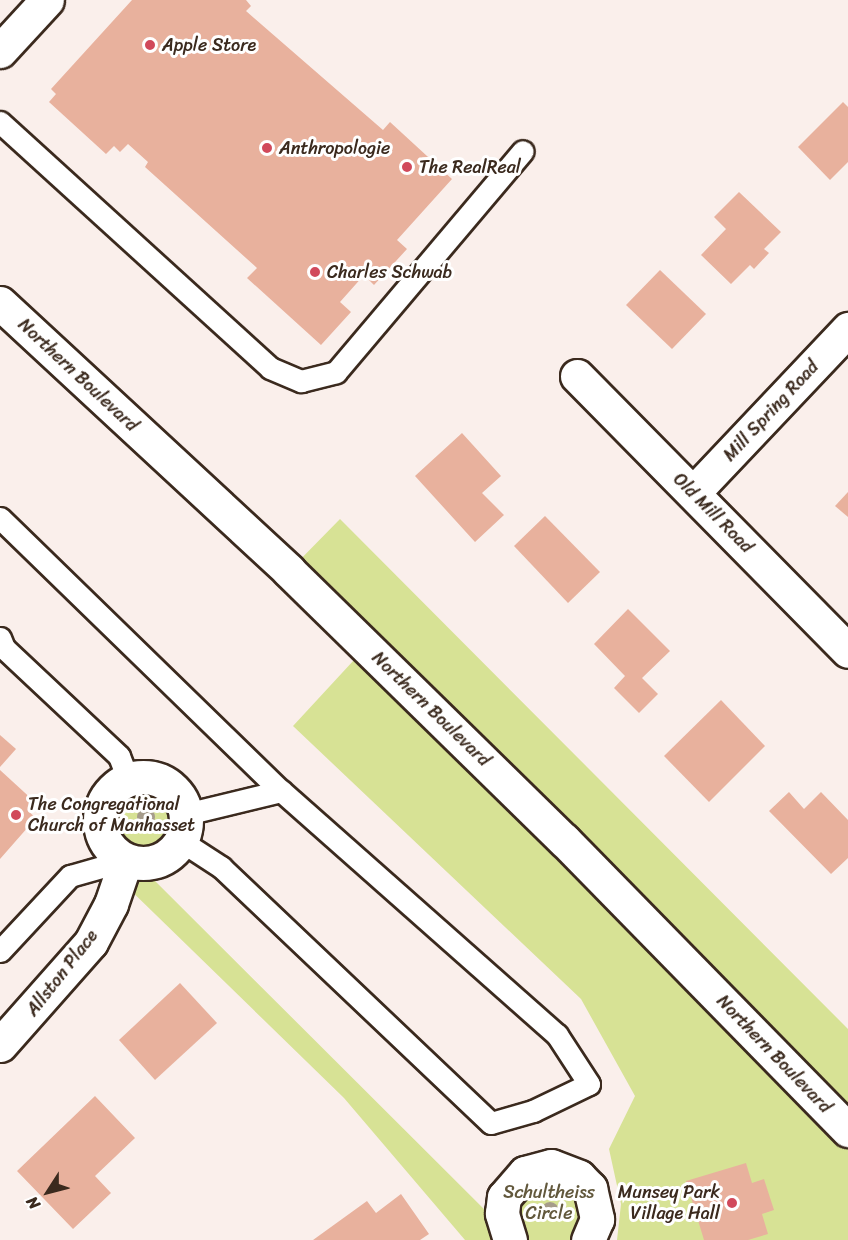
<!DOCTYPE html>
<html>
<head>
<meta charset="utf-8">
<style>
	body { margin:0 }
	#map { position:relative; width:848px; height:1240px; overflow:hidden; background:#faefeb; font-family:Sriracha,sans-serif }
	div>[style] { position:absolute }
	.green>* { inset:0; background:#d7e295 }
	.building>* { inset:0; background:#e8b19d }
	.roads { filter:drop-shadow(2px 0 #3b2a1e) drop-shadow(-2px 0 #3b2a1e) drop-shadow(0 2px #3b2a1e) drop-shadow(0 -2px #3b2a1e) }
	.service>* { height:21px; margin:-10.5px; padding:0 10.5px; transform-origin:10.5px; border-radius:10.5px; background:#fff }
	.minor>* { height:33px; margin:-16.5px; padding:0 16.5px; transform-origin:16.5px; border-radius:16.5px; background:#fff }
	.minor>.ring { margin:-16.5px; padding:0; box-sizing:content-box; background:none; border:33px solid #fff; border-radius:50% }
	.primary>* { height:33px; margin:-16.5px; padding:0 16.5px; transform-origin:16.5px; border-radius:16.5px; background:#fff }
	.trees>* { width:18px; height:18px; margin:-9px; border-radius:50%; background:#a69c8b }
	.dots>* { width:16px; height:16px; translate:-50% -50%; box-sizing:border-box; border:3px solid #fff; border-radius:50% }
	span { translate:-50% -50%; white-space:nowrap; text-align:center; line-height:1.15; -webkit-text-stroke:6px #fff; paint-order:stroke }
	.poi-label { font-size:18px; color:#3b2a1e }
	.left { translate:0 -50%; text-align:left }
	.right { translate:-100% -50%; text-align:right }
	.street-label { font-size:18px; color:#3b2a1e }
	.park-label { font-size:18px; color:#62583c }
	.north { position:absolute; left:18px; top:1162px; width:60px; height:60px; -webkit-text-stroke:4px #fff; paint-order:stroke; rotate:234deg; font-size:16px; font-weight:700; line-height:24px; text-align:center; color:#3b2a1e }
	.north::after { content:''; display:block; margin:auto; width:21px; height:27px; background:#3b2a1e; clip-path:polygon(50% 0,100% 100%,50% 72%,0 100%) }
</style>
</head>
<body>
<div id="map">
	<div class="green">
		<div style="clip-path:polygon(340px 519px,848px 1029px,848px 1240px,617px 1240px,621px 1204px,609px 1149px,635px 1096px,581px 999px,293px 726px,366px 647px,289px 571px)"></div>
		<div style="clip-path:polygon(141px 777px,165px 783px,182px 801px,186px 814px,186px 828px,174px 851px,163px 859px,139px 865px,503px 1228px,513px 1183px,579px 1177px,588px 1240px,465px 1240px,344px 1098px,119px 879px,114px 852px,100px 826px,100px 811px,115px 786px)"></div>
	</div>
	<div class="building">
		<div style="clip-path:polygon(132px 0,246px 0,251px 6px,246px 11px,383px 130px,390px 122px,452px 179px,397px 240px,407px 249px,374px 285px,364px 275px,340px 302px,351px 312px,321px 345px,247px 278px,257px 268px,145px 167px,148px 162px,128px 144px,120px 152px,114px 146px,106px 154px,49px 102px,56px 94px,51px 89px)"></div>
		<div style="clip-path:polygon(843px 102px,848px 107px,848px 162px,830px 180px,798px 147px)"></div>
		<div style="clip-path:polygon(739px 192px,781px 232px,764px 249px,769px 253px,754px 269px,750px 265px,731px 284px,701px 255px,726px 229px,714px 217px)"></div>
		<div style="clip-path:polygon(660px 270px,706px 314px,672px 349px,626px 305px)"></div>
		<div style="clip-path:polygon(462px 433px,501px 476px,482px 493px,504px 515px,475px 542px,415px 476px)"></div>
		<div style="clip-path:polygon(848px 492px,848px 517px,835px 506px)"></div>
		<div style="clip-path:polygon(545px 516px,600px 572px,568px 603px,514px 546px)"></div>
		<div style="clip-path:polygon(628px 609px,670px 651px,642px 678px,658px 694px,639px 713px,614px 688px,625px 676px,594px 644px)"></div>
		<div style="clip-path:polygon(721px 700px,765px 746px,709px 802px,664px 756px)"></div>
		<div style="clip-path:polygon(0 735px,16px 749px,0 767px)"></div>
		<div style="clip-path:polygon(0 770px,36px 803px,28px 811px,36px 818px,0 859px)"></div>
		<div style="clip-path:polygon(789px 792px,804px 809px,821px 792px,848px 820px,848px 858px,831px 874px,769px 811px)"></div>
		<div style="clip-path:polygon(180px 983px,217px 1023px,155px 1080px,119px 1040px)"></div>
		<div style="clip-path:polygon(95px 1096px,135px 1138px,95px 1176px,111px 1193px,73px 1229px,17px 1171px)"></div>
		<div style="clip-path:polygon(746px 1163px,752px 1183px,764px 1179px,774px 1210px,762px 1214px,768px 1234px,748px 1240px,704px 1240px,686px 1181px)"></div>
		<div style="clip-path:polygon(401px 1194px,429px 1234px,420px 1240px,313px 1240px,367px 1201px,376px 1213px)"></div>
	</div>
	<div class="roads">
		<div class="service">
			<div style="left:0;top:122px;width:365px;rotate:42.3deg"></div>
			<div style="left:270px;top:368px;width:34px;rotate:23deg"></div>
			<div style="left:301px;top:381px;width:36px;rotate:-14deg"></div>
			<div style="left:336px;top:372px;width:289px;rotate:-49.8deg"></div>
			<div style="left:0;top:518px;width:392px;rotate:44.2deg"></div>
			<div style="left:0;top:638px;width:11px;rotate:68deg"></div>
			<div style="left:4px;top:648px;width:158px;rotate:43.2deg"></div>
			<div style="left:119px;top:756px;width:25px;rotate:69deg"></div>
			<div style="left:181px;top:841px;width:48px;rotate:33deg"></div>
			<div style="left:221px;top:867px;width:372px;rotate:43.5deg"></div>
			<div style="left:491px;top:1123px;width:44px;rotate:-15.9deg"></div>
			<div style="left:533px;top:1111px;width:62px;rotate:-25.7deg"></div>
			<div style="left:589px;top:1084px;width:59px;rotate:-123.1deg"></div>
			<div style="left:557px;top:1035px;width:368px;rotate:-138.5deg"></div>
			<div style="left:281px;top:791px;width:98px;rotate:166.4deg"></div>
			<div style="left:0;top:951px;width:103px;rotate:-47deg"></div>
			<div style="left:70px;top:876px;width:58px;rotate:-15.9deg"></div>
		</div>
		<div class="minor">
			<div style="left:0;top:51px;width:69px;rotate:-47.3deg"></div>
			<div style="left:577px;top:376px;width:386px;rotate:45.4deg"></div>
			<div style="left:693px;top:493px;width:226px;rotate:-46.6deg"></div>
			<div class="ring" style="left:100px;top:777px;width:53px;height:53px"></div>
			<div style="left:0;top:1045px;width:137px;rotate:-48.5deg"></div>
			<div style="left:91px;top:942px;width:43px;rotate:-62.2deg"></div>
			<div style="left:111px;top:904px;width:46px;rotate:-71.2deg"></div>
			<div style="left:510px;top:1240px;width:28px;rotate:-107deg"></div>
			<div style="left:502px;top:1213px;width:16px;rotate:-83deg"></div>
			<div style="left:504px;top:1197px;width:32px;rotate:-49deg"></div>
			<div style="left:525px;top:1173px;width:27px;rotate:-15deg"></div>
			<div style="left:551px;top:1166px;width:30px;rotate:21deg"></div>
			<div style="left:579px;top:1177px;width:16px;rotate:45deg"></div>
			<div style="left:590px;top:1188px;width:32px;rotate:77deg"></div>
			<div style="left:597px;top:1219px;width:23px;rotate:113deg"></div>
		</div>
		<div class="primary">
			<div style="left:0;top:303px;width:394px;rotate:42.8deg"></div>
			<div style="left:289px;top:571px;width:385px;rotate:44.4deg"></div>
			<div style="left:564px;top:840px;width:406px;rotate:45.6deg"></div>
		</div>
	</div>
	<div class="trees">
		<div style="left:146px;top:817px"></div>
		<div style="left:550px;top:1211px"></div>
	</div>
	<div class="dots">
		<div style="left:150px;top:45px;background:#d1495b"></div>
		<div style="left:267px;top:148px;background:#d1495b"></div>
		<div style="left:407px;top:167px;background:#d1495b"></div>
		<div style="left:315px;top:272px;background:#d1495b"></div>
		<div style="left:16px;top:815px;background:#d1495b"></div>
		<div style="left:732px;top:1203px;background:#d1495b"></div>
	</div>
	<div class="poi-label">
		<span class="left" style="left:162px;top:45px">Apple Store</span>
		<span class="left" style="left:279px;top:148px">Anthropologie</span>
		<span class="left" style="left:419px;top:167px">The RealReal</span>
		<span class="left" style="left:327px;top:272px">Charles Schwab</span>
		<span class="left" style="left:28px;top:815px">The Congregational<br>Church of Manhasset</span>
		<span class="right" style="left:720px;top:1203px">Munsey Park<br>Village Hall</span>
	</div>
	<div class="street-label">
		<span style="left:78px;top:375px;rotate:43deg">Northern Boulevard</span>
		<span style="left:771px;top:411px;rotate:-47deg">Mill Spring Road</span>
		<span style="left:713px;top:513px;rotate:45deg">Old Mill Road</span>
		<span style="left:431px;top:709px;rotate:44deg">Northern Boulevard</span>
		<span style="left:62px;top:973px;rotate:-52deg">Allston Place</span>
		<span style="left:774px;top:1054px;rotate:46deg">Northern Boulevard</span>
	</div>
	<div class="park-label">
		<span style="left:549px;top:1203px">Schultheiss<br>Circle</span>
	</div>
	<div class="north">N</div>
</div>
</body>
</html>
